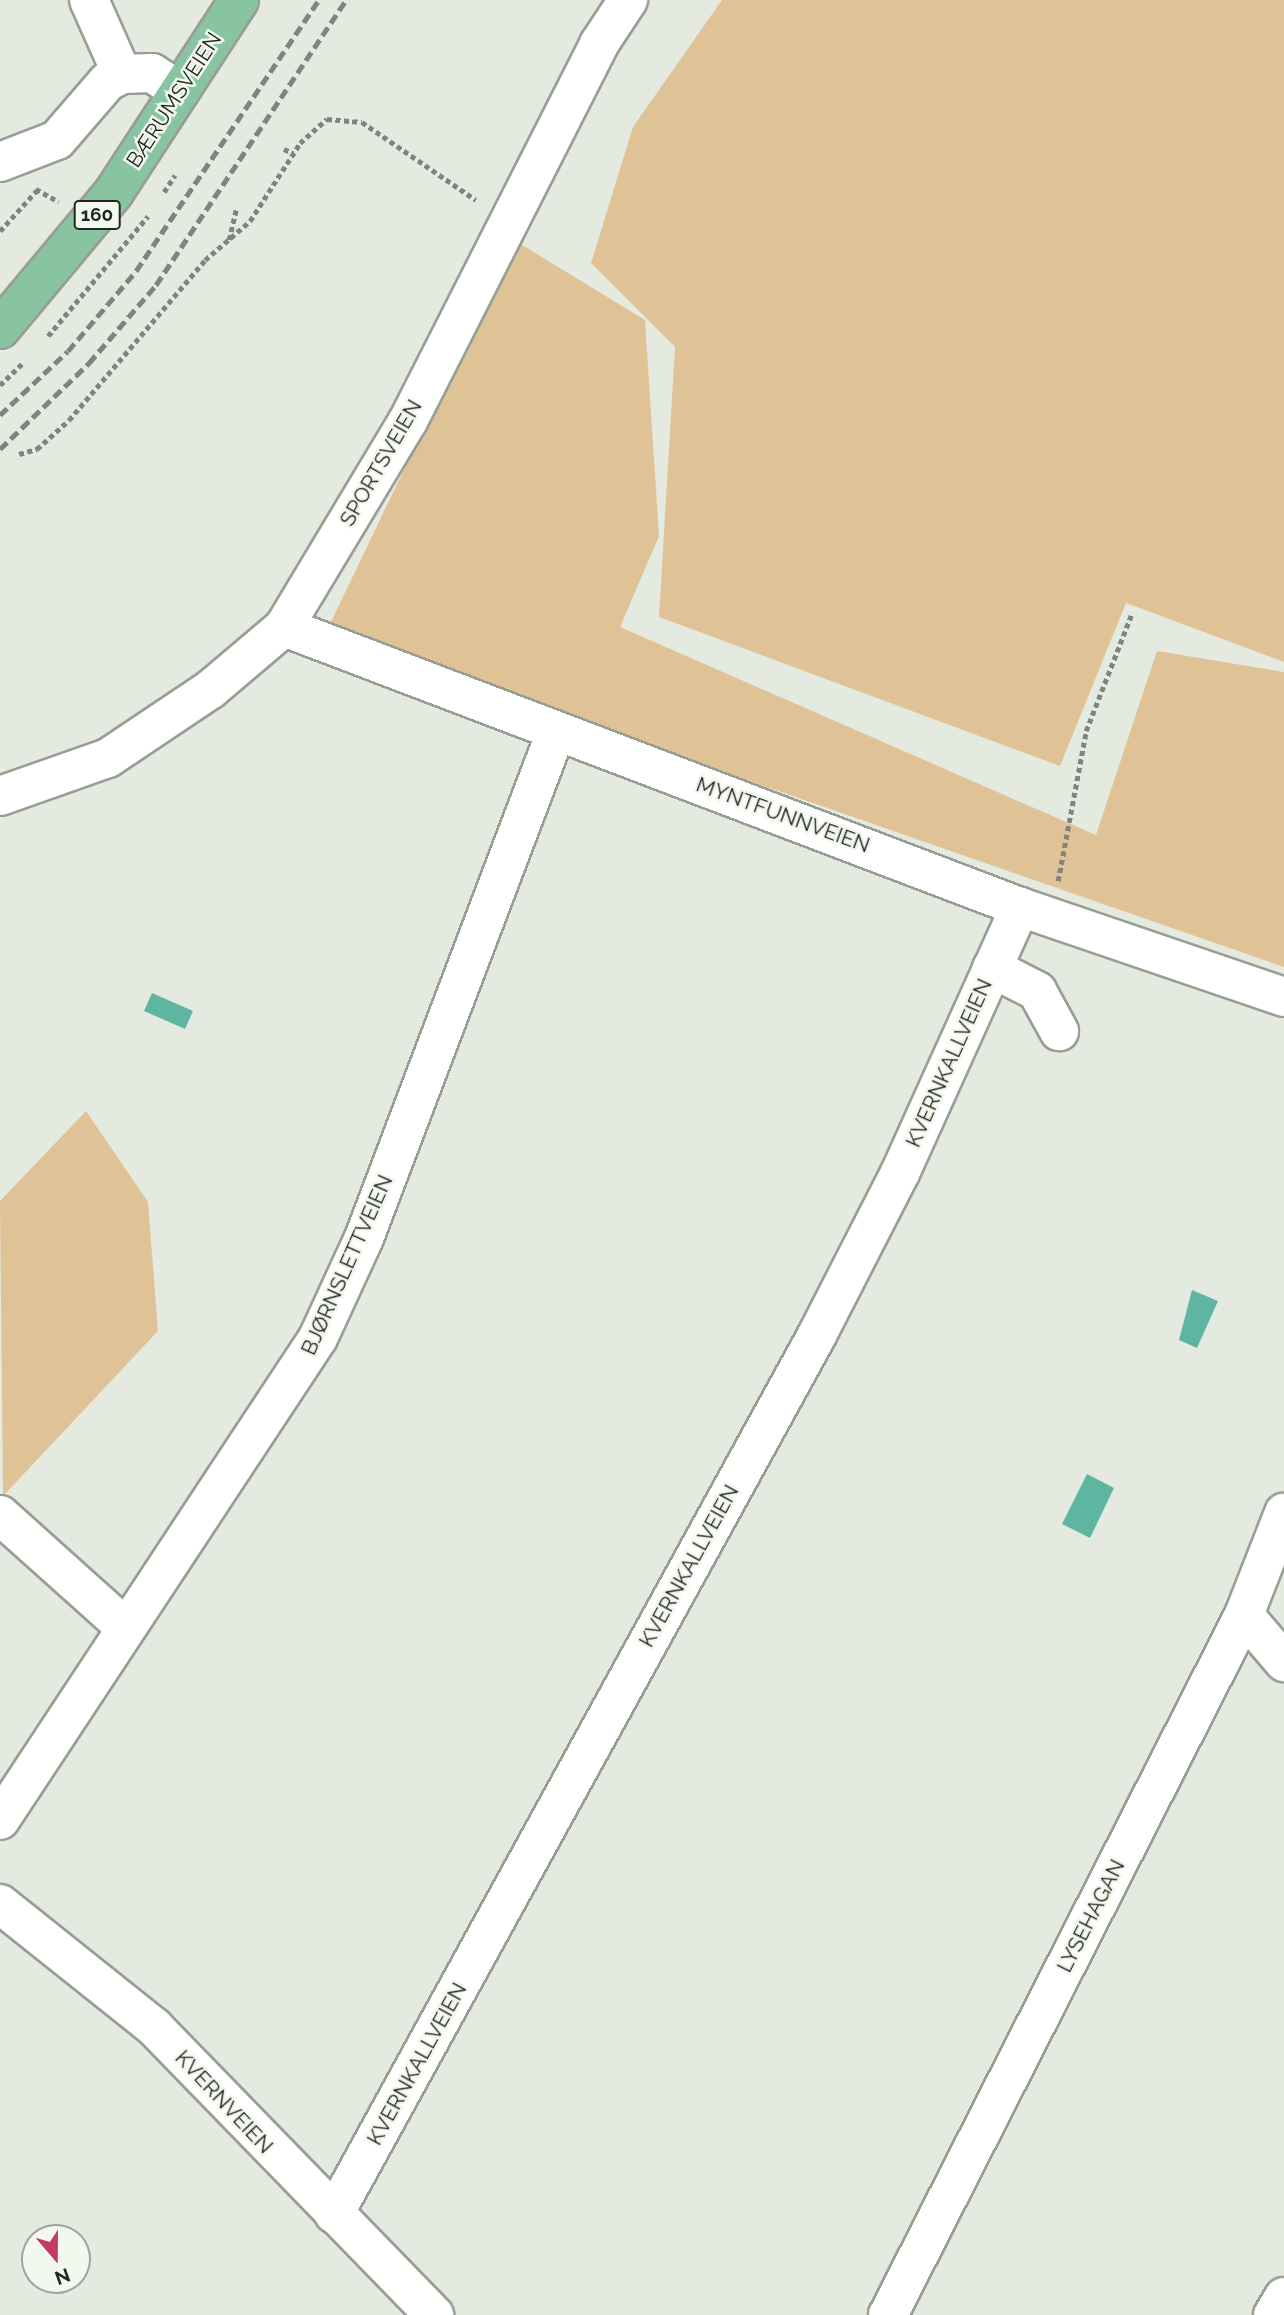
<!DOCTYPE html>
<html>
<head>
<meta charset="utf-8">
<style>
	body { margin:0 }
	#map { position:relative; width:1284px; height:2315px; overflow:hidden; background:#e5eae1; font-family:Raleway,sans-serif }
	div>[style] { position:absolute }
	.green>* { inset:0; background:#dfc396 }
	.water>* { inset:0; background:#5eb6a2 }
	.path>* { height:4.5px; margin-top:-2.25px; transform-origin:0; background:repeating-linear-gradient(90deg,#80847d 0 5px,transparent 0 8.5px) }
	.roads { filter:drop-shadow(2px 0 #999e95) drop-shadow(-2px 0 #999e95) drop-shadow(0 2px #999e95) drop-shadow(0 -2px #999e95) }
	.minor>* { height:38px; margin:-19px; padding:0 19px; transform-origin:19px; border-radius:19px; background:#fff }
	.major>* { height:38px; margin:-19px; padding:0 19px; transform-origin:19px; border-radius:19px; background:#89c4a0 }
	.rail>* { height:5px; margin-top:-2.5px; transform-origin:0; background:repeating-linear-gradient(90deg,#80847d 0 10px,transparent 0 15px) }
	span { translate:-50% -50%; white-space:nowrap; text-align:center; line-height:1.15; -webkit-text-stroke:5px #f3f8ee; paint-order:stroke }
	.shield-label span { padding:2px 5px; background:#f3f8ee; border:2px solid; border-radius:5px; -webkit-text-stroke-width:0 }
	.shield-label { font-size:19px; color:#242622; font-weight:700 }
	.street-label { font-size:21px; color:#242622 }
	.north { position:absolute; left:21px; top:2224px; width:70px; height:70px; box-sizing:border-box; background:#f3f8ee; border:2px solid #a0a49c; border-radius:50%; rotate:160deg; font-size:19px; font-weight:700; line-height:28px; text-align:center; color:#242622 }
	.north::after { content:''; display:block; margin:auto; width:24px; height:32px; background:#c63864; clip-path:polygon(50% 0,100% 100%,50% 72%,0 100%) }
</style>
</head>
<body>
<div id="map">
	<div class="green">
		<div style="clip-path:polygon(722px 0,1284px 0,1284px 662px,1126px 603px,1060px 766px,659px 617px,675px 347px,591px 263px,633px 127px)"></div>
		<div style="clip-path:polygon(514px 240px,645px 320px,659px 536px,620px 627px,1096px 835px,1157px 651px,1284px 672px,1284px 967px,600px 729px,330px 624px)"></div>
		<div style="clip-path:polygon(86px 1111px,148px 1202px,158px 1331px,3px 1496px,0 1201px)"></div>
	</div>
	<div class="water">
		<div style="clip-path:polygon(152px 993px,193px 1011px,185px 1029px,144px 1011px)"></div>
		<div style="clip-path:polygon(1192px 1290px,1218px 1301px,1197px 1348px,1179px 1340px)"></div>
		<div style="clip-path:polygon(1087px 1474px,1114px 1488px,1090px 1538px,1062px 1524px)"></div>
	</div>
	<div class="path">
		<div style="left:284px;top:149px;width:10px;rotate:24deg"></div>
		<div style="left:36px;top:189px;width:26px;rotate:29deg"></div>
		<div style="left:164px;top:192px;width:20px;rotate:-57deg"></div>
		<div style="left:0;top:231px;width:55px;rotate:-47.9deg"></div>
		<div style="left:229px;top:240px;width:31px;rotate:-77deg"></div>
		<div style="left:48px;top:336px;width:156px;rotate:-50.2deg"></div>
		<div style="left:0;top:385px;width:32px;rotate:-44deg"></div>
		<div style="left:19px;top:454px;width:19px;rotate:-16deg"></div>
		<div style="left:37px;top:449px;width:43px;rotate:-42.2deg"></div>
		<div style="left:69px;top:420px;width:210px;rotate:-49.6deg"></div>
		<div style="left:205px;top:260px;width:60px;rotate:-40.9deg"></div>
		<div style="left:250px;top:221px;width:93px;rotate:-57.3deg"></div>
		<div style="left:300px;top:143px;width:36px;rotate:-42deg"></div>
		<div style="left:327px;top:119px;width:35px;rotate:5deg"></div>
		<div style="left:362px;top:122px;width:138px;rotate:34.4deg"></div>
		<div style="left:1058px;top:881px;width:153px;rotate:-79.4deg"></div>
		<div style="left:1086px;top:731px;width:127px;rotate:-68.7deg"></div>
	</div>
	<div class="roads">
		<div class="minor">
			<div style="left:89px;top:0;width:81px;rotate:66deg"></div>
			<div style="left:0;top:162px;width:61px;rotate:-21.1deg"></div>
			<div style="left:57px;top:140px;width:77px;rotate:-49.2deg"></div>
			<div style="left:107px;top:82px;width:17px;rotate:-28deg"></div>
			<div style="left:122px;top:74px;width:30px;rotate:-2deg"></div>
			<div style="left:152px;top:73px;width:33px;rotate:33deg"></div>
			<div style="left:284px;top:627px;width:787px;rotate:20.83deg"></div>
			<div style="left:1020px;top:907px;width:279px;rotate:18.8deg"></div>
			<div style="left:0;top:796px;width:114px;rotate:-19.4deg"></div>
			<div style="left:108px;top:758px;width:124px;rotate:-33.8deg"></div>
			<div style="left:211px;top:689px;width:96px;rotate:-40.3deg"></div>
			<div style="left:284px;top:627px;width:240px;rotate:-59deg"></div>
			<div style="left:408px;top:421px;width:423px;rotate:-63.1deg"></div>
			<div style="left:599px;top:44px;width:53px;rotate:-56.6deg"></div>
			<div style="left:992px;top:968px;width:51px;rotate:27.1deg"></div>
			<div style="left:1037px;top:991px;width:46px;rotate:61.2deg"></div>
			<div style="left:0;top:1515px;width:168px;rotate:41.9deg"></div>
			<div style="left:1244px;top:1615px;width:62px;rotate:49.6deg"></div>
			<div style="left:0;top:1820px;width:577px;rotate:-56.59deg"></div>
			<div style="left:318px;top:1338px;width:110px;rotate:-65.3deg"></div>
			<div style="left:364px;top:1238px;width:541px;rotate:-69.22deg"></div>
			<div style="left:0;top:1904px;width:197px;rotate:38.6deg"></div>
			<div style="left:154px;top:2027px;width:402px;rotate:45.8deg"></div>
			<div style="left:334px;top:2214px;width:1003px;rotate:-61.21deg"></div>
			<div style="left:817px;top:1335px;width:182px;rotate:-62.9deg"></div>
			<div style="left:900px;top:1173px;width:292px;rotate:-65.7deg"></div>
			<div style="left:888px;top:2315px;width:785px;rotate:-63.04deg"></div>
			<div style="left:1244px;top:1615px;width:110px;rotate:-68.6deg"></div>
			<div style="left:1273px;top:2315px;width:21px;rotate:-59deg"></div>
		</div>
		<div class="major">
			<div style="left:0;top:329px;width:178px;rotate:-50.2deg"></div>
			<div style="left:114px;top:192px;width:229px;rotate:-56.9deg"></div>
		</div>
	</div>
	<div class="rail">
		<div style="left:0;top:415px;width:93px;rotate:-43.3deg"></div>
		<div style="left:68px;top:351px;width:105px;rotate:-49.6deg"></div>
		<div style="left:136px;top:271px;width:327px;rotate:-56deg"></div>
		<div style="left:0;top:449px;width:124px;rotate:-44deg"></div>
		<div style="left:89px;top:363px;width:103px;rotate:-49.3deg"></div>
		<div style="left:156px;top:285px;width:343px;rotate:-56.3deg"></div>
	</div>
	<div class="shield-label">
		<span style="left:97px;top:215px">160</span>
	</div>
	<div class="street-label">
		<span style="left:174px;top:100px;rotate:-57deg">BÆRUMSVEIEN</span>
		<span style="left:381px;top:463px;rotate:-60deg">SPORTSVEIEN</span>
		<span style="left:783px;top:815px;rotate:20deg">MYNTFUNNVEIEN</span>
		<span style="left:949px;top:1063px;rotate:-66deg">KVERNKALLVEIEN</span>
		<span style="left:347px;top:1265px;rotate:-66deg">BJØRNSLETTVEIEN</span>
		<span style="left:689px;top:1566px;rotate:-61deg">KVERNKALLVEIEN</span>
		<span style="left:1091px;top:1916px;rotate:-63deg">LYSEHAGAN</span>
		<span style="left:417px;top:2064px;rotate:-61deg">KVERNKALLVEIEN</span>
		<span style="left:224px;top:2102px;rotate:47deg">KVERNVEIEN</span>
	</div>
	<div class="north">N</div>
</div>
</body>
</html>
